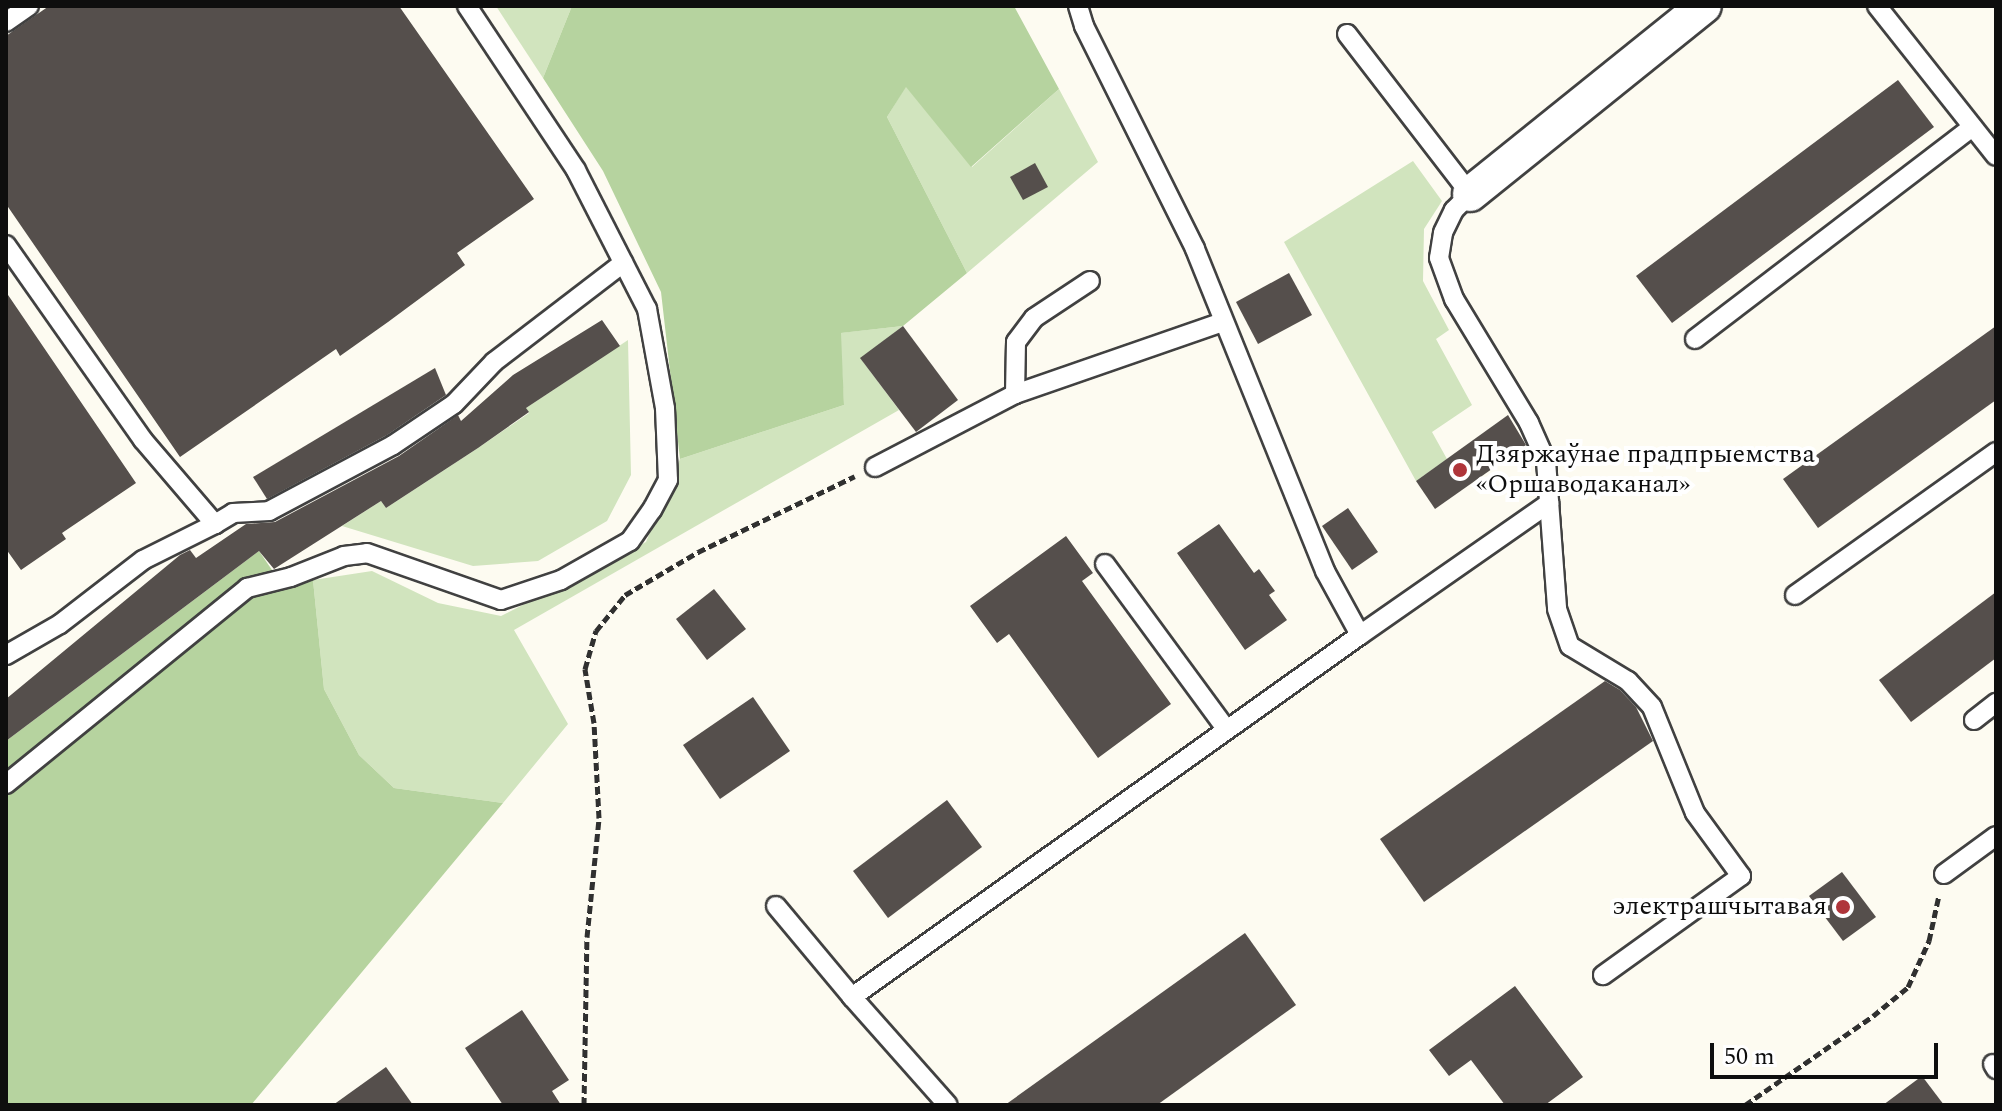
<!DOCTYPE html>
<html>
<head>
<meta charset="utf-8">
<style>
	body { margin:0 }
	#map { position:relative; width:2002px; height:1111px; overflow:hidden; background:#fdfbf1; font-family:Spectral,serif }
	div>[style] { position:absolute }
	.green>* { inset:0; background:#d1e4be }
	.forest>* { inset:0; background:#b6d39f }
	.building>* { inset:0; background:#554f4c }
	.path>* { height:5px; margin-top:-2.5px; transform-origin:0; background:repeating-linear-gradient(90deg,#303030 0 8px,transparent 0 12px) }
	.roads { filter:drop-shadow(2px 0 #414141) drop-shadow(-2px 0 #414141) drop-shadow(0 2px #414141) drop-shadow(0 -2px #414141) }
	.service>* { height:18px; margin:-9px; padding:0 9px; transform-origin:9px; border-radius:9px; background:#fff }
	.minor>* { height:34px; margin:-17px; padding:0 17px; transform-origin:17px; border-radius:17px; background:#fff }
	.dots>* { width:22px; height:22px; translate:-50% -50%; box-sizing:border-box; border:4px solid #fff; border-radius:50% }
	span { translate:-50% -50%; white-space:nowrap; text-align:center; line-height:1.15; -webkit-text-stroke:8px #fff; paint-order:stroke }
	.poi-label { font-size:26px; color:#0e0e0e }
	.left { translate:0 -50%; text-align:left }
	.right { translate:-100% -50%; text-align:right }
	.frame { position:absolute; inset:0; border:8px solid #0e0e0e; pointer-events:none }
	.scale { position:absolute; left:1710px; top:1043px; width:228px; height:36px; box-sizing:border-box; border:4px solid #0e0e0e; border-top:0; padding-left:10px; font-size:24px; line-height:28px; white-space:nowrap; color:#0e0e0e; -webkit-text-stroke:6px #fff; paint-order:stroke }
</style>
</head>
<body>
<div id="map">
	<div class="green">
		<div style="clip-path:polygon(496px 6px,572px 6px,543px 78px)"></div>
		<div style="clip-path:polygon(906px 86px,972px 167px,1059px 89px,1098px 162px,967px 273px,887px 117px)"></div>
		<div style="clip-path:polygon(1413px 161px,1442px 201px,1424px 229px,1423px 281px,1449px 330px,1436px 339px,1472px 405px,1432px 432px,1447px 459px,1416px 481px,1284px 242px)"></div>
		<div style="clip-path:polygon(903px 326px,861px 359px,899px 410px,514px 630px,568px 724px,503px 803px,394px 788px,359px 755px,324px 689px,313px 580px,372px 571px,438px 603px,501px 616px,646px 542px,680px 459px,844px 405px,840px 333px)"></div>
		<div style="clip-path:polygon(628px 340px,631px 475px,607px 521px,538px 561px,473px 566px,342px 526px,381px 501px,386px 508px,478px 448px,529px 413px,526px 408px)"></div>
	</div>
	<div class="forest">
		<div style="clip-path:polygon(572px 6px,1014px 6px,1059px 89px,971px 167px,906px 87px,887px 117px,967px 273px,903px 326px,841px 333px,844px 405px,680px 459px,661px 292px,603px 171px,543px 78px)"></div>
		<div style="clip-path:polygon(259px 551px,272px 570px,313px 580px,324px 689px,359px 755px,394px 788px,503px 803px,251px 1105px,6px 1105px,6px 741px)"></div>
	</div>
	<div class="building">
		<div style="clip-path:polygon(49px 6px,399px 6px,534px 199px,457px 253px,465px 265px,388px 322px,340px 356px,336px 349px,180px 457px,6px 204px,6px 36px)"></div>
		<div style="clip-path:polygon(1898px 80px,1934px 127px,1672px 323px,1636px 276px)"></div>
		<div style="clip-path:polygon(1035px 163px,1048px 187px,1023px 200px,1010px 177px)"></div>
		<div style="clip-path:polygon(1289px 273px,1312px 315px,1258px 344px,1236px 302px)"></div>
		<div style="clip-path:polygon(6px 292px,136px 483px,62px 533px,66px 539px,21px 570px,6px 549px)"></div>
		<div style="clip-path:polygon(602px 320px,620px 346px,526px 408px,529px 412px,478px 448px,386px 508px,381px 501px,274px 569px,259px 551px,6px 741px,6px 699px,180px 555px,190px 550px,196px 558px,246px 524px,275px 522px,399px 456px,458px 415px,461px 421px,513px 375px)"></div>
		<div style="clip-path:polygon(903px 326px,958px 400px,916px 432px,860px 358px)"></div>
		<div style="clip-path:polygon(1996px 326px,1996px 400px,1818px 528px,1783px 479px)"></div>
		<div style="clip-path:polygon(435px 368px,446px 395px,387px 435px,267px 499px,253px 477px)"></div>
		<div style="clip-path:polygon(1508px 415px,1526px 445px,1435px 509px,1416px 481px)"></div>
		<div style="clip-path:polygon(1348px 508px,1378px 552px,1352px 570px,1322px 526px)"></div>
		<div style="clip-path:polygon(1219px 524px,1254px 573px,1259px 569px,1275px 591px,1269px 595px,1287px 620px,1245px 650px,1177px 553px)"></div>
		<div style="clip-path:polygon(1066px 536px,1093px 573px,1082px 581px,1171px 704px,1098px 758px,1009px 634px,997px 643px,970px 606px)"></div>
		<div style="clip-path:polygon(714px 589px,746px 629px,707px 660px,676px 619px)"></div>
		<div style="clip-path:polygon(1996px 592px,1996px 658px,1911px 722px,1879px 680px)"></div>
		<div style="clip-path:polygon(1605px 681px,1620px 690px,1636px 707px,1653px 741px,1424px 902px,1380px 839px)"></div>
		<div style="clip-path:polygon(753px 697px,790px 751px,720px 799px,683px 745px)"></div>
		<div style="clip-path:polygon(947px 800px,982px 847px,888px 918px,853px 871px)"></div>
		<div style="clip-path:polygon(1842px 872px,1876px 917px,1843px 941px,1809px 896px)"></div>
		<div style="clip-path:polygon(1245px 933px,1296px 1005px,1157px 1105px,1005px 1105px)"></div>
		<div style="clip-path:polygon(1515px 986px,1583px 1077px,1545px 1105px,1505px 1105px,1471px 1060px,1449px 1076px,1429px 1050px)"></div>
		<div style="clip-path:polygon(522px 1010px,569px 1080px,552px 1091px,561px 1105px,503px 1105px,465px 1048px)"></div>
		<div style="clip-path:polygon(386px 1067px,413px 1105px,333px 1105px)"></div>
		<div style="clip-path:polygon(1922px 1076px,1944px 1105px,1883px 1105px)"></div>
	</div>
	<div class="path">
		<div style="left:584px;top:1105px;width:168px;rotate:-89deg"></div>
		<div style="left:587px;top:937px;width:120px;rotate:-84.2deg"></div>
		<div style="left:599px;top:818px;width:95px;rotate:-93deg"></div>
		<div style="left:594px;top:723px;width:55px;rotate:-99.5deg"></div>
		<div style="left:585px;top:669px;width:40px;rotate:-74deg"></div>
		<div style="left:596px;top:631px;width:46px;rotate:-51.1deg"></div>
		<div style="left:625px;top:595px;width:85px;rotate:-30.5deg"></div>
		<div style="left:698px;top:552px;width:174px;rotate:-25.8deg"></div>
		<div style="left:1745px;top:1105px;width:156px;rotate:-34.8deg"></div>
		<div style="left:1873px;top:1016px;width:45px;rotate:-39.6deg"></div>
		<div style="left:1908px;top:987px;width:51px;rotate:-65.5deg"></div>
		<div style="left:1929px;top:941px;width:47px;rotate:-77.7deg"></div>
	</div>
	<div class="roads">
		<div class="service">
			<div style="left:1078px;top:6px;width:21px;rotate:73deg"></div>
			<div style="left:1084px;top:26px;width:249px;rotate:63.5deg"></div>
			<div style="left:1195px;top:249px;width:347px;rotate:68deg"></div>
			<div style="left:1325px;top:571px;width:73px;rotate:61.3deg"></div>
			<div style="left:1360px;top:635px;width:231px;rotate:-34.9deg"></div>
			<div style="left:1877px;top:6px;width:191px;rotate:51.6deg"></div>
			<div style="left:6px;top:22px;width:28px;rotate:-35deg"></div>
			<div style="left:1347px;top:34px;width:202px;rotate:52.4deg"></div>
			<div style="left:1470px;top:194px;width:23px;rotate:135deg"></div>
			<div style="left:1454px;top:210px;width:25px;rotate:116deg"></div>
			<div style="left:1443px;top:233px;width:25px;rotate:99deg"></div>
			<div style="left:1439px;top:258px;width:44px;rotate:69.9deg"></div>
			<div style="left:1454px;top:299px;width:145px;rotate:58.8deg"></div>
			<div style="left:1529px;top:423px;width:42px;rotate:65.9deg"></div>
			<div style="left:1546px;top:461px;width:148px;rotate:85.7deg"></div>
			<div style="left:1557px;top:609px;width:39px;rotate:71deg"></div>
			<div style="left:1570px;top:646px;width:68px;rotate:31.1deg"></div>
			<div style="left:1628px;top:681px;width:35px;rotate:47deg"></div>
			<div style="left:1652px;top:707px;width:114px;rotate:67.9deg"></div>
			<div style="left:1695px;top:813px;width:78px;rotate:53.9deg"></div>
			<div style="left:1741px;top:876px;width:170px;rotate:144.3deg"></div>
			<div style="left:6px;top:245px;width:238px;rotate:54.9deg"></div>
			<div style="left:143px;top:440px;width:111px;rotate:49.4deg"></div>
			<div style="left:215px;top:524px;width:80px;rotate:153.4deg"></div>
			<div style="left:143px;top:560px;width:105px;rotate:142.4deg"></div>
			<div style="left:60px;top:624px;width:62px;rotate:150.1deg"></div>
			<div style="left:1695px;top:339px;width:349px;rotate:-37.4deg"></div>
			<div style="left:1015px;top:394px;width:52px;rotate:-88.9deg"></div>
			<div style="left:1016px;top:342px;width:30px;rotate:-53deg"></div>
			<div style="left:1034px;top:318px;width:67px;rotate:-33.5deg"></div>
			<div style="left:875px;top:467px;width:158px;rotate:-27.5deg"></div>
			<div style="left:1015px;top:394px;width:220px;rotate:-19.1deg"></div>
			<div style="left:215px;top:524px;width:21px;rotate:-31deg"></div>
			<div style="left:233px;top:513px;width:36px;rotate:-3deg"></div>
			<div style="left:269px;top:511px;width:140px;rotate:-28deg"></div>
			<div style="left:393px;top:445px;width:73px;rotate:-33.9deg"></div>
			<div style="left:454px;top:404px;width:58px;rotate:-46.4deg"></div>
			<div style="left:494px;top:362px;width:163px;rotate:-37.5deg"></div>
			<div style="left:1105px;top:564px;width:205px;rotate:53.7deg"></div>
			<div style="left:1795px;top:595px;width:247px;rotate:-35.4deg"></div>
			<div style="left:1974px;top:720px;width:28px;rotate:-38deg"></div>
			<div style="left:6px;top:784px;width:311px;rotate:-39.1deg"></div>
			<div style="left:247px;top:588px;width:45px;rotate:-14deg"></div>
			<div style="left:291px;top:577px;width:57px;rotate:-21.6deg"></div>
			<div style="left:344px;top:556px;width:23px;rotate:-7deg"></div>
			<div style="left:367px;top:553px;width:142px;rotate:19.3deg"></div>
			<div style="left:501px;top:600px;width:63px;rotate:-18.4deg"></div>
			<div style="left:561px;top:580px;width:79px;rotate:-29.5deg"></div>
			<div style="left:630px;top:541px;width:38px;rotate:-55deg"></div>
			<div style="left:652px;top:510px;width:34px;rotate:-62deg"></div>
			<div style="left:668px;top:480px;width:72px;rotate:-92.4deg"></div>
			<div style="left:665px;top:408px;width:101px;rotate:-100.3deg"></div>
			<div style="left:647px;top:309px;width:156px;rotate:-117.1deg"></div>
			<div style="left:576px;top:170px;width:197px;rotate:-123.6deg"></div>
			<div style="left:1944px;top:874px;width:64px;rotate:-36.2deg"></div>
			<div style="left:776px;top:906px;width:119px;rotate:50.1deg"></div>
			<div style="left:852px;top:997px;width:624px;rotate:-35.47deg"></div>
			<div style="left:852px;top:997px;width:144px;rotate:48.4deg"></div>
			<div style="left:1993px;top:1064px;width:6px;rotate:59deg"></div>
		</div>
		<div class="minor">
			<div style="left:1470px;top:194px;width:300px;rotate:-38.8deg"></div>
		</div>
	</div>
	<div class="dots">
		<div style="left:1460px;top:470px;background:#af353a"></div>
		<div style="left:1843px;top:907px;background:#af353a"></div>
	</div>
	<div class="poi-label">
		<span class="left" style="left:1476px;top:470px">Дзяржаўнае прадпрыемства<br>«Оршаводаканал»</span>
		<span class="right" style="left:1827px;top:907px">электрашчытавая</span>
	</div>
	<div class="frame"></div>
	<div class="scale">50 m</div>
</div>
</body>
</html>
